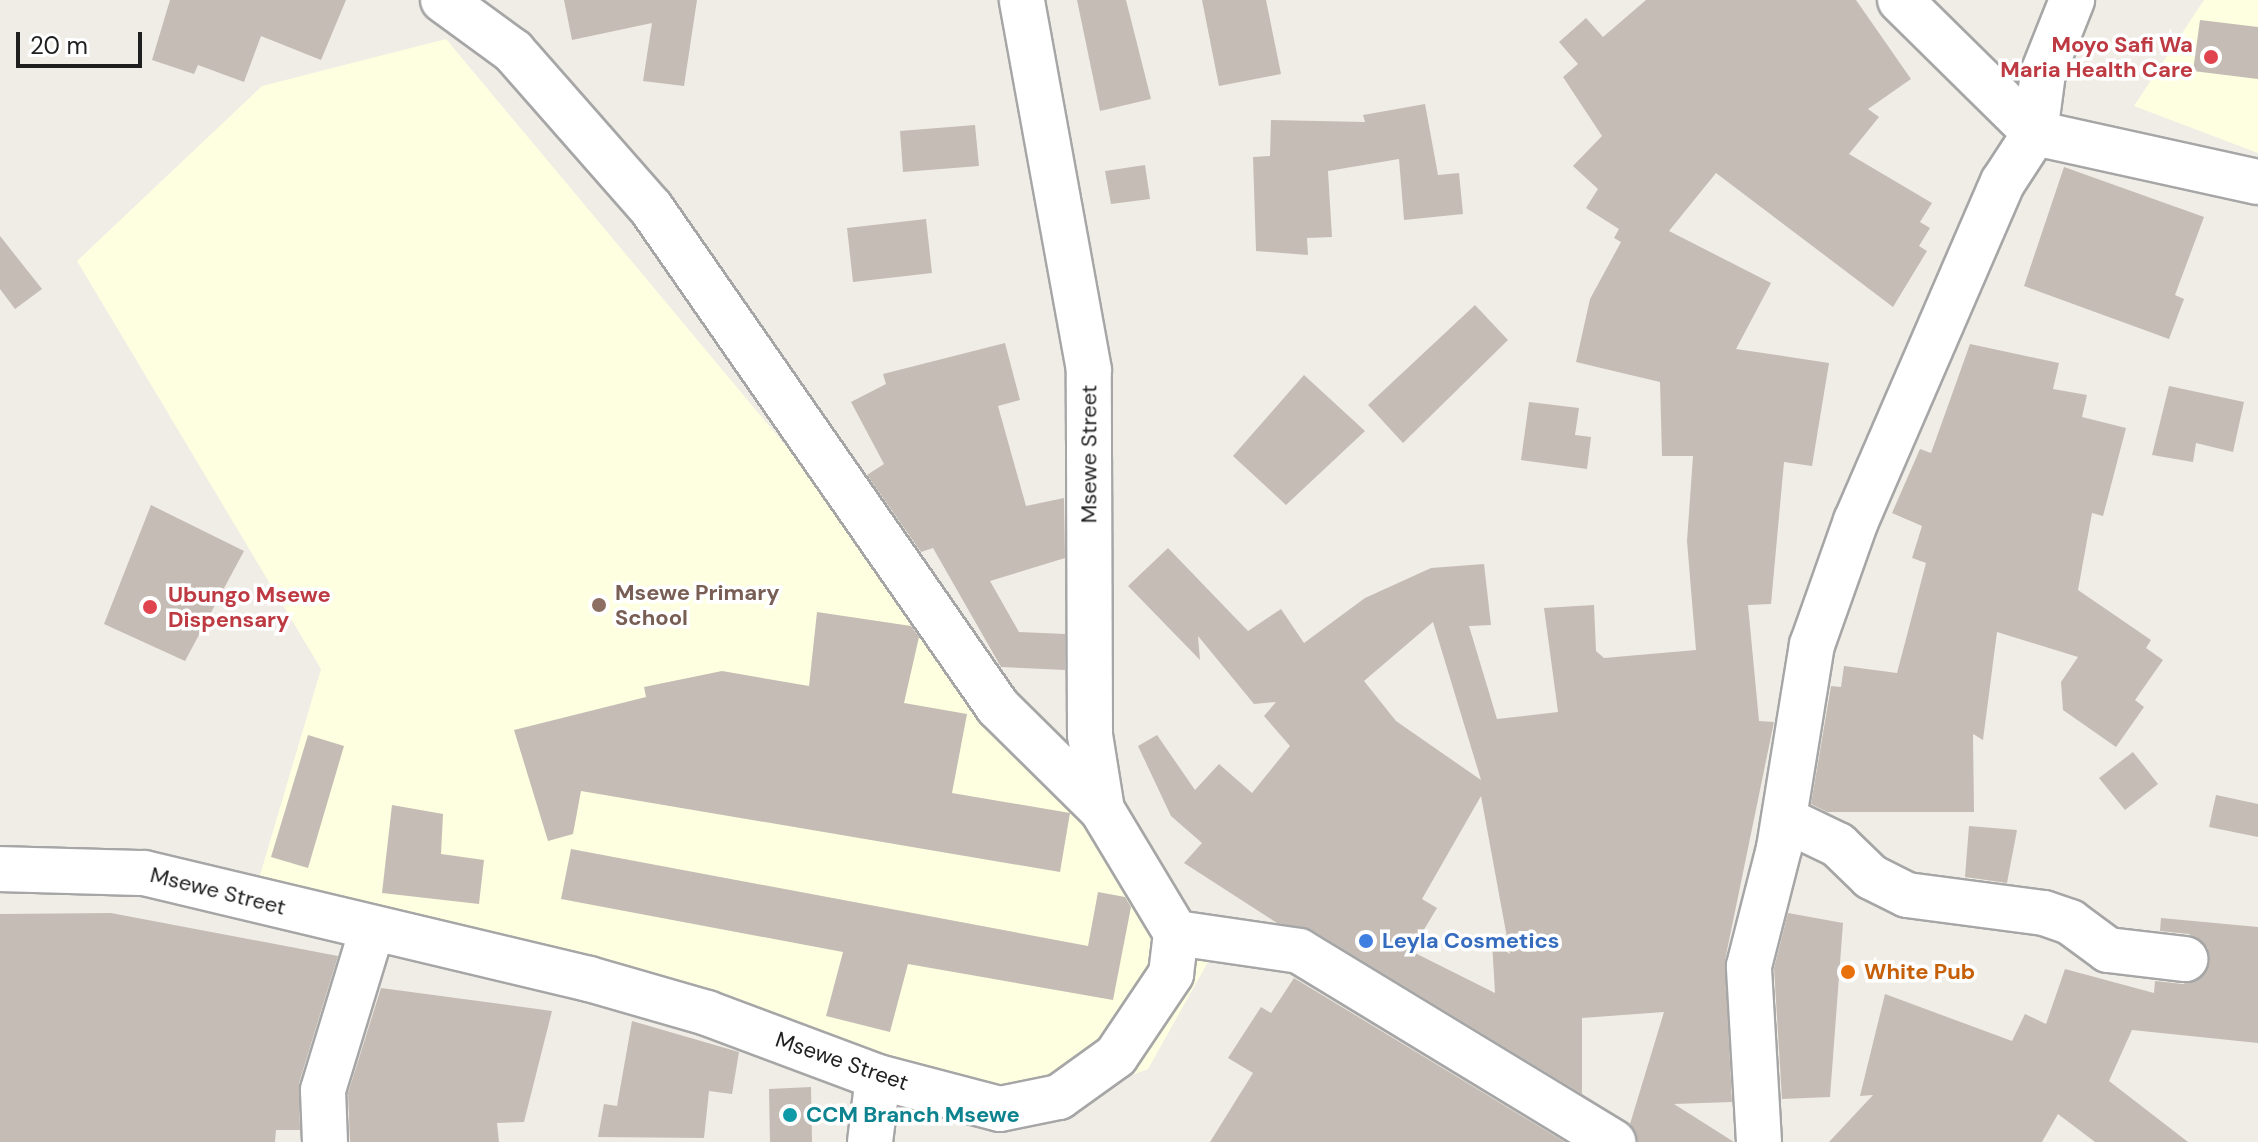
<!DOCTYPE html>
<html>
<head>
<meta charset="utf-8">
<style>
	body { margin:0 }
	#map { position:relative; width:2258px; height:1142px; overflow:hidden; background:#f0ede6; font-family:"DM Sans",sans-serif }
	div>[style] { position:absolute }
	.education>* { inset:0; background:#fdffe0 }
	.building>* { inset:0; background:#c5bcb5 }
	.roads { filter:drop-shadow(2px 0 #a6a6a6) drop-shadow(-2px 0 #a6a6a6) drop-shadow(0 2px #a6a6a6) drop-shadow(0 -2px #a6a6a6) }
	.street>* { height:44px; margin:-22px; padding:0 22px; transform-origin:22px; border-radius:22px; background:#fff }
	.dots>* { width:22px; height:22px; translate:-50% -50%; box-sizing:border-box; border:4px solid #fff; border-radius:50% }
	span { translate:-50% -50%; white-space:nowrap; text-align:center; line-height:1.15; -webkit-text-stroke:7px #fff; paint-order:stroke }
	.health-label { font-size:22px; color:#be3a42; font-weight:700 }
	.right { translate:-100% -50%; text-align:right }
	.left { translate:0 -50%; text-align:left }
	.street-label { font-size:22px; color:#1f1f1f }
	.education-label { font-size:22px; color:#785e54; font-weight:700 }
	.shop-label { font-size:22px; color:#366cbe; font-weight:700 }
	.food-label { font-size:22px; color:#c56008; font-weight:700 }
	.culture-label { font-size:22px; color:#0d838f; font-weight:700 }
	.scale { position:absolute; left:16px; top:32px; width:126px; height:36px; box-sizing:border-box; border:4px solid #1f1f1f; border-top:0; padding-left:10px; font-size:24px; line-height:28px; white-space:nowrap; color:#1f1f1f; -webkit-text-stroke:6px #fff; paint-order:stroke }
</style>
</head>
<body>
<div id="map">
	<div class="education">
		<div style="clip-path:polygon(2204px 0,2258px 0,2258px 153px,2134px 106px)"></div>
		<div style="clip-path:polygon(446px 39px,887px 567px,1218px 944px,1148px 1069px,1059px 1102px,258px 882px,321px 669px,77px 261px,262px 86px)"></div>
	</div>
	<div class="building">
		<div style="clip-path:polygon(170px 0,346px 0,321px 60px,261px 36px,244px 82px,198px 65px,194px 74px,152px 60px)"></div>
		<div style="clip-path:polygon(564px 0,697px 0,684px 86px,643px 81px,652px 23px,572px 40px)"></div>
		<div style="clip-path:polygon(1077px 0,1126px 0,1151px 99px,1100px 111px)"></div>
		<div style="clip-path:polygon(1202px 0,1266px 0,1281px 74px,1219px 86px)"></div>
		<div style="clip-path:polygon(evenodd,1646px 0,1856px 0,1911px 79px,1868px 109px,1879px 117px,1849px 154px,1932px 203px,1920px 222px,1930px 228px,1919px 246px,1927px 251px,1893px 307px,1716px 173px,1669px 231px,1771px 283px,1736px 349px,1829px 363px,1812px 466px,1784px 462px,1771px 604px,1748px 605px,1759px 721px,1774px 722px,1725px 960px,1732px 1102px,1674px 1104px,1734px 1142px,1638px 1142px,1630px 1124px,1664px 1012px,1582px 1018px,1582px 1094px,1312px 930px,1277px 923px,1184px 863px,1202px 843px,1171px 816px,1138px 746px,1157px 735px,1195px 790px,1219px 764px,1252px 793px,1290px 746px,1264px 716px,1276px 702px,1254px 704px,1198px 636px,1200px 660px,1128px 586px,1168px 548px,1248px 631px,1281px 609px,1304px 643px,1365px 598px,1431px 568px,1484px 564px,1491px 625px,1469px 626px,1497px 719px,1558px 712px,1544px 608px,1594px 605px,1596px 651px,1604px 658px,1696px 650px,1687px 541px,1693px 456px,1662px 456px,1660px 382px,1576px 362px,1590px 299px,1621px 242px,1614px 238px,1619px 229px,1586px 208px,1598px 189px,1573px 166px,1602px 136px,1563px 77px,1578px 64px,1559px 42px,1586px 18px,1603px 37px,1646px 0,1433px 622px,1481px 780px,1396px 721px,1364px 681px,1433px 622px,1646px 0,1481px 796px,1510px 954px,1492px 942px,1495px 993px,1411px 951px,1437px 908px,1422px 899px,1481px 796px)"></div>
		<div style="clip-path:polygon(2200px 20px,2258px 27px,2258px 79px,2193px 71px)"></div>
		<div style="clip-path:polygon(1425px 104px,1438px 175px,1459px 173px,1463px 214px,1404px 220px,1399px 159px,1328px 171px,1332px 237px,1307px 238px,1308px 255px,1256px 251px,1253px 157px,1270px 156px,1271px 120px,1365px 122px,1363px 115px)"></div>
		<div style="clip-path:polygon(975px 125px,979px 166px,903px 172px,900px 131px)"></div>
		<div style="clip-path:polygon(1145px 165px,1150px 199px,1111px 204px,1105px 171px)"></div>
		<div style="clip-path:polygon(2064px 167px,2204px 217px,2175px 295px,2184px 299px,2169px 339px,2024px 286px)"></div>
		<div style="clip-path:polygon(926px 219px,932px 273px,853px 282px,847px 228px)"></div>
		<div style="clip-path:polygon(0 236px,42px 289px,15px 309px,0 289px)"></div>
		<div style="clip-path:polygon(1475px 305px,1508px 340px,1403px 443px,1368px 405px)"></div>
		<div style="clip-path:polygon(1005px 343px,1020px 400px,998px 406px,1026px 506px,1064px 498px,1065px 558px,990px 581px,1019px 632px,1065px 634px,1065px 670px,1001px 667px,933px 548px,921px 552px,867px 475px,884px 464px,851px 402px,886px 384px,883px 374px)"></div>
		<div style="clip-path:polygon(1970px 344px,2059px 363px,2053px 389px,2087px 395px,2082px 417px,2126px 428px,2103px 516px,2092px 513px,2078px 590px,2151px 640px,2146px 648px,2163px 660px,2135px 700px,2144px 707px,2116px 747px,2063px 710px,2061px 682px,2078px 657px,1997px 632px,1983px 740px,1973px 734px,1974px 812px,1827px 812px,1811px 804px,1831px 686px,1841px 687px,1844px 666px,1897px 673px,1926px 563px,1912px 558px,1922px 526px,1892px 513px,1920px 449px,1931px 453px)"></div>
		<div style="clip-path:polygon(1304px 375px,1365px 431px,1286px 505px,1233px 456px)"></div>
		<div style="clip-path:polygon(2169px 386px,2244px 402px,2233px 452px,2196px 443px,2193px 462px,2152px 455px)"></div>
		<div style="clip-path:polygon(1529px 402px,1579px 408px,1575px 435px,1591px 437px,1587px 469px,1521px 460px)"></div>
		<div style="clip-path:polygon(151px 505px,244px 551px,185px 661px,104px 624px)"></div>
		<div style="clip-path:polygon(817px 612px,911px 626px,919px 637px,904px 703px,967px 714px,952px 793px,1070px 813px,1060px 872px,581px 791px,573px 834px,548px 841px,514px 730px,646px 697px,644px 687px,722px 671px,809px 686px)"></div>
		<div style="clip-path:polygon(308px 735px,344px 746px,308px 868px,271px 857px)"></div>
		<div style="clip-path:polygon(2133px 752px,2158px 784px,2125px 810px,2099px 778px)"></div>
		<div style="clip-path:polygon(2216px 795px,2258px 804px,2258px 837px,2209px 827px)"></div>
		<div style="clip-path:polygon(392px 805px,443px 814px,441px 854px,484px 860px,479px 904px,382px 893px)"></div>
		<div style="clip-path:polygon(1969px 826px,2017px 830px,2007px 883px,1965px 877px)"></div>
		<div style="clip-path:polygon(571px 849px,1088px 946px,1098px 892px,1125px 897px,1131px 907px,1113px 1000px,908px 964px,890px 1032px,826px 1016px,843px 952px,561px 899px)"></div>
		<div style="clip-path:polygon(111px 913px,338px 956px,299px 1083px,300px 1130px,276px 1130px,275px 1142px,0 1142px,0 914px)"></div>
		<div style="clip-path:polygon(1788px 913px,1843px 923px,1830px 1097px,1782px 1099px,1774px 968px)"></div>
		<div style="clip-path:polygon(2161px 918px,2258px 927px,2258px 1043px,2132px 1030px,2109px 1081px,2188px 1142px,2095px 1142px,2058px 1114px,2042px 1142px,1829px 1142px,1873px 1095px,1860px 1096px,1885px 994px,2012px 1041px,2025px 1014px,2046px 1024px,2065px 969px,2154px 993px,2155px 981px,2183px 984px,2204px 974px,2208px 948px,2189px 934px,2160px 931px)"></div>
		<div style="clip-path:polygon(1294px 978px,1565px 1142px,1210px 1142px,1253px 1073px,1228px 1058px,1261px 1007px,1271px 1013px)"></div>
		<div style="clip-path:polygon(381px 988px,552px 1011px,524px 1122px,497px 1123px,499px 1142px,350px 1142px,348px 1093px)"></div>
		<div style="clip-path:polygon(632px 1021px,739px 1052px,732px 1094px,709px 1091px,704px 1138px,598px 1137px,604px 1104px,617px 1106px)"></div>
		<div style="clip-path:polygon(811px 1087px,812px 1142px,770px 1142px,769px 1089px)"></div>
	</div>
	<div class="roads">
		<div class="street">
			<div style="left:443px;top:0;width:87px;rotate:36.1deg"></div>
			<div style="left:513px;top:51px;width:209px;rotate:48.7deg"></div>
			<div style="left:651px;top:208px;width:608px;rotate:55.19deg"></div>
			<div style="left:998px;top:707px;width:146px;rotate:44.7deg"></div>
			<div style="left:1900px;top:0;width:190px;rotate:44.6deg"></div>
			<div style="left:2035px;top:133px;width:228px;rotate:12.4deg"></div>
			<div style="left:1784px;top:819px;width:60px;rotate:25.7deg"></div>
			<div style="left:1838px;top:845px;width:46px;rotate:44.1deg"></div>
			<div style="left:1871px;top:877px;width:40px;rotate:26.6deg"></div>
			<div style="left:1907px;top:895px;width:138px;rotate:7.5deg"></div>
			<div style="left:2044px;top:913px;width:28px;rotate:19deg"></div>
			<div style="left:2070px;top:922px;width:47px;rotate:36.4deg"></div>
			<div style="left:2108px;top:950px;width:78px;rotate:6.7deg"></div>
			<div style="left:0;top:869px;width:144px;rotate:1.6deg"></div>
			<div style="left:144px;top:873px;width:457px;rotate:13.4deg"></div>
			<div style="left:589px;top:979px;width:123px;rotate:16.1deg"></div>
			<div style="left:707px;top:1013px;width:183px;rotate:20.5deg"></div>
			<div style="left:878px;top:1077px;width:126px;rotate:14.7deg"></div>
			<div style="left:1000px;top:1109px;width:60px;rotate:-11.5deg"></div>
			<div style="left:1059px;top:1097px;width:70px;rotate:-35.7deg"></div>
			<div style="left:1116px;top:1056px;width:99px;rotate:-56.1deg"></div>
			<div style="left:1171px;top:974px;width:41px;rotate:-83deg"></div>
			<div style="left:1176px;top:933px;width:144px;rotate:-121deg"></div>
			<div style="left:1102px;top:810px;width:76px;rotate:-99.1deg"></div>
			<div style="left:1090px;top:735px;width:365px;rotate:-90.2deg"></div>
			<div style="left:1089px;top:370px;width:376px;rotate:-100.3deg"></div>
			<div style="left:1176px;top:933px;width:124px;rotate:8.3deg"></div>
			<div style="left:1299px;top:951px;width:368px;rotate:31.3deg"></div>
			<div style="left:325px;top:1142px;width:52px;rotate:-92.2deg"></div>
			<div style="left:323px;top:1090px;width:167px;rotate:-73deg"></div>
			<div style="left:870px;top:1142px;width:65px;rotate:-83deg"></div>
			<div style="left:1759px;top:1142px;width:176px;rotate:-93.3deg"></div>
			<div style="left:1749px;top:966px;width:122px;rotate:-75.7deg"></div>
			<div style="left:1779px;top:848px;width:206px;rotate:-80.8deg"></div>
			<div style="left:1812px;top:645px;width:132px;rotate:-70.5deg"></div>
			<div style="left:1856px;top:521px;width:369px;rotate:-66.6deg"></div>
			<div style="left:2003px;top:182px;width:59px;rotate:-56.9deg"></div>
			<div style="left:2035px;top:133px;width:61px;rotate:-82.4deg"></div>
			<div style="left:2043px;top:73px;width:79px;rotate:-68.3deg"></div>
		</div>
	</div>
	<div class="dots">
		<div style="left:2211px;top:57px;background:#e0444e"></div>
		<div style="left:599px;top:605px;background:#8d6e63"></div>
		<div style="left:150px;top:607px;background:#e0444e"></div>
		<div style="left:1366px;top:941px;background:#3f7fe0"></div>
		<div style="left:1848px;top:972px;background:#e8710a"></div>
		<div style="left:790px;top:1115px;background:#0f9aa8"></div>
	</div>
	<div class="health-label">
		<span class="right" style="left:2193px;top:57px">Moyo Safi Wa<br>Maria Health Care</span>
		<span class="left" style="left:168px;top:607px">Ubungo Msewe<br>Dispensary</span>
	</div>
	<div class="street-label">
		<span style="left:1089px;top:454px;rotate:-90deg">Msewe Street</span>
		<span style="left:218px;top:891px;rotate:14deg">Msewe Street</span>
		<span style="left:842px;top:1061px;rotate:19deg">Msewe Street</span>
	</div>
	<div class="education-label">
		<span class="left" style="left:615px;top:605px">Msewe Primary<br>School</span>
	</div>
	<div class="shop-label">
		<span class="left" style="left:1382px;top:941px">Leyla Cosmetics</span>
	</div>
	<div class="food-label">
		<span class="left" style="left:1864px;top:972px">White Pub</span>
	</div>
	<div class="culture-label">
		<span class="left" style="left:806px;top:1115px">CCM Branch Msewe</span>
	</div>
	<div class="scale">20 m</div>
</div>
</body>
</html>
